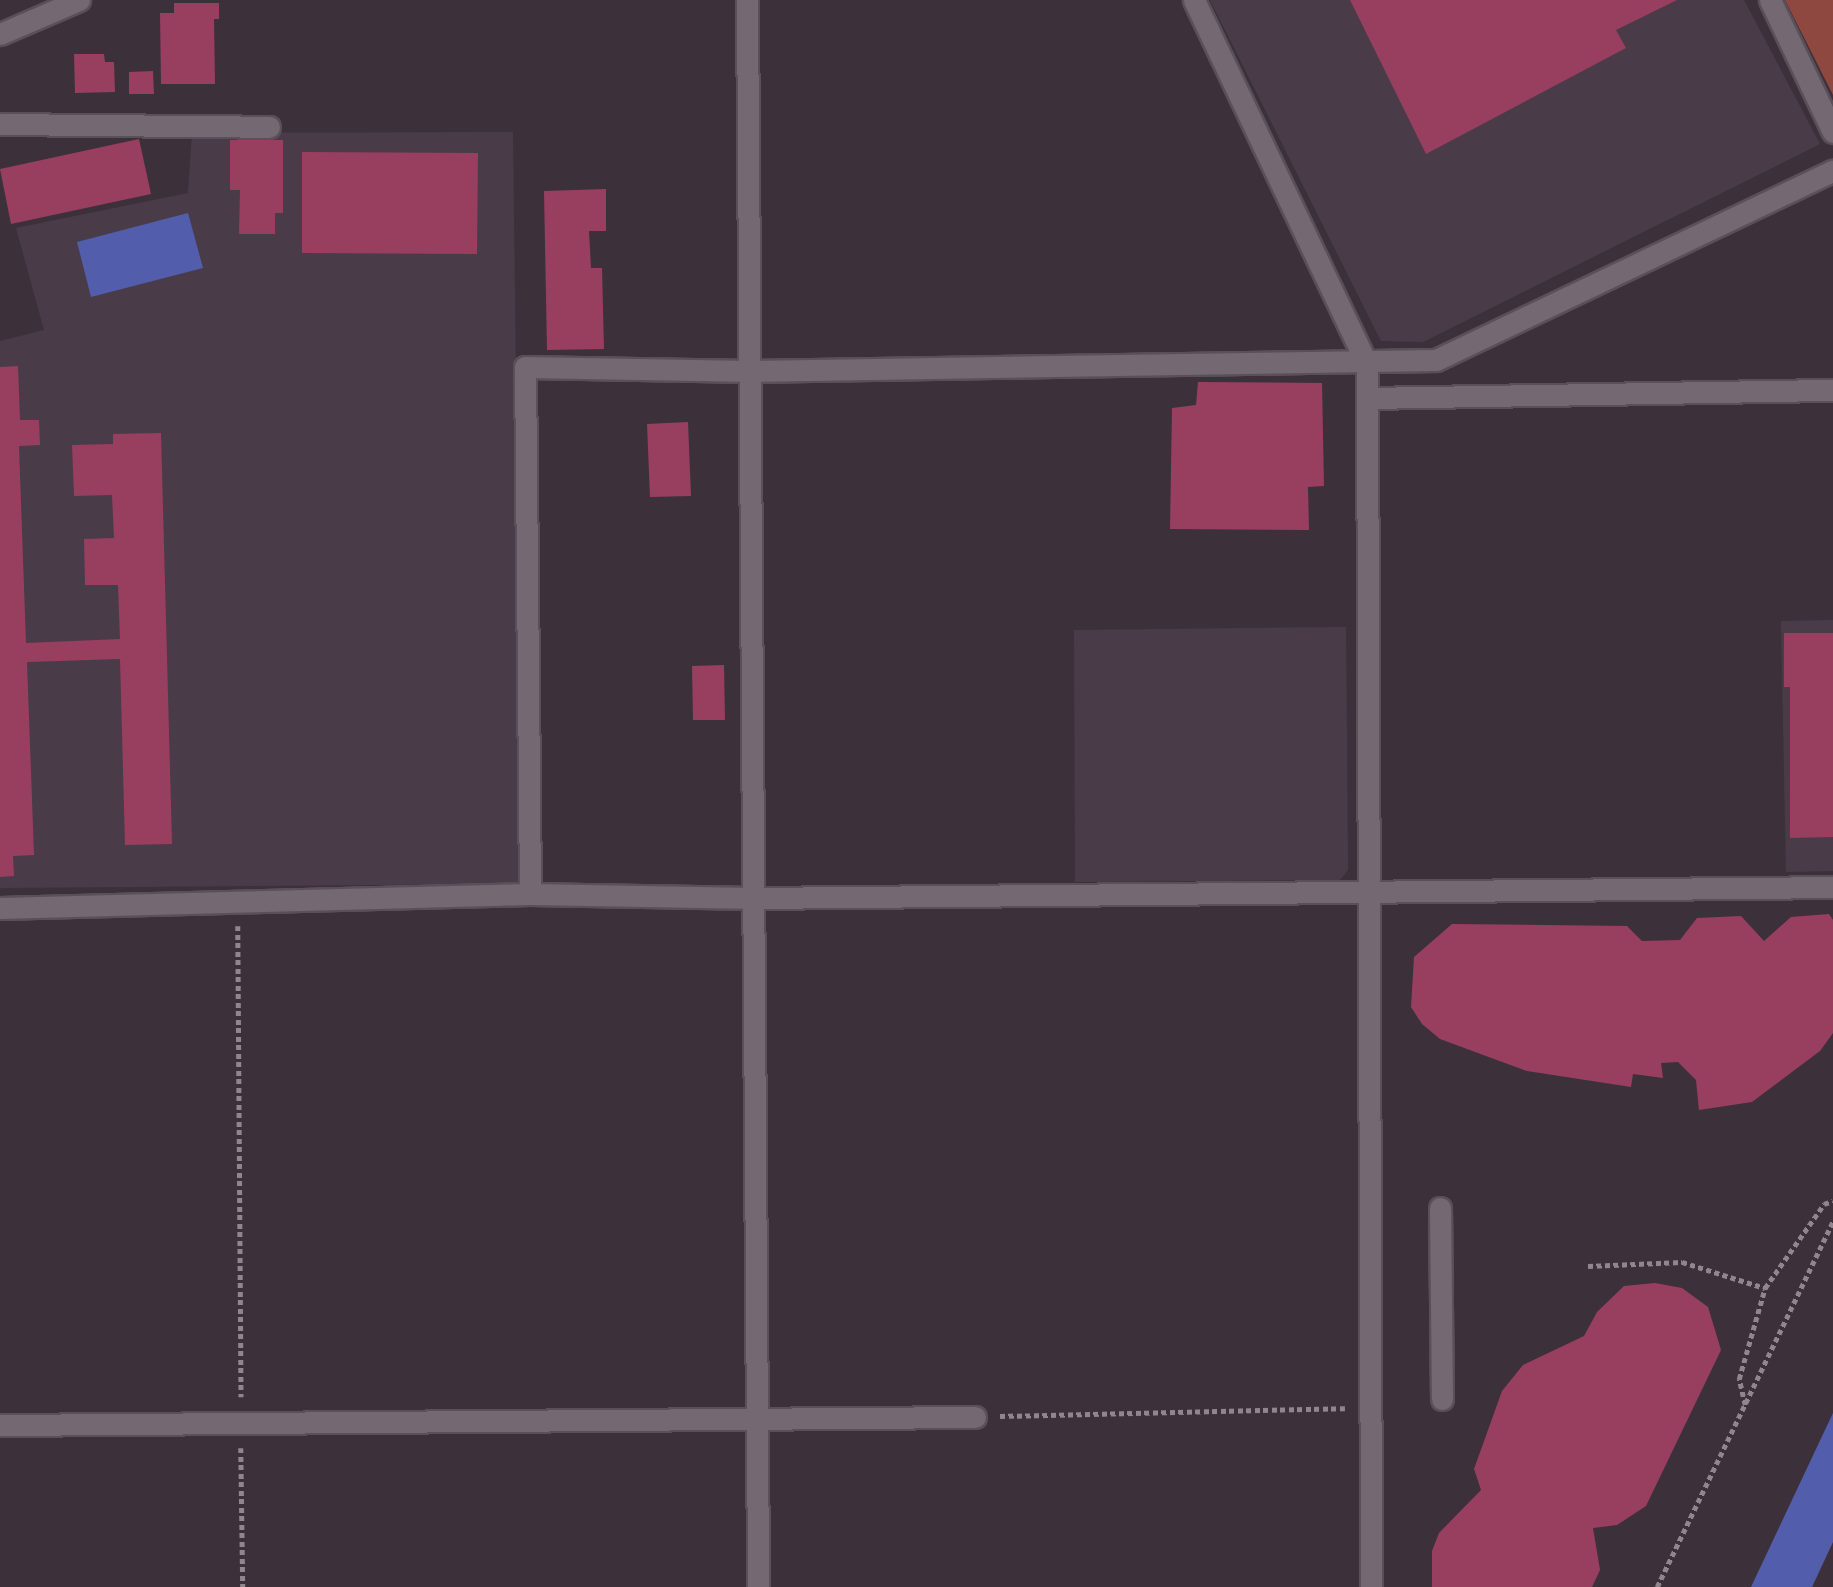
<!DOCTYPE html>
<html>
<head>
<meta charset="utf-8">
<style>
	body { margin:0 }
	#map { position:relative; width:1833px; height:1587px; overflow:hidden; background:#3c313b; font-family:"Roboto Condensed",sans-serif }
	div>[style] { position:absolute }
	.built>* { inset:0; background:#4a3b48 }
	.green>* { inset:0; background:#8f4840 }
	.water>* { inset:0; background:#525eac }
	.building>* { inset:0; background:#983f60 }
	.path>* { height:4.5px; margin-top:-2.25px; transform-origin:0; background:repeating-linear-gradient(90deg,#8f868e 0 5px,transparent 0 8.5px) }
	.roads { filter:drop-shadow(2px 0 #5a5059) drop-shadow(-2px 0 #5a5059) drop-shadow(0 2px #5a5059) drop-shadow(0 -2px #5a5059) }
	.minor>* { height:21px; margin:-10.5px; padding:0 10.5px; transform-origin:10.5px; border-radius:10.5px; background:#746872 }
	span { translate:-50% -50%; white-space:nowrap; text-align:center; line-height:1.15; -webkit-text-stroke:5px #322730; paint-order:stroke }
</style>
</head>
<body>
<div id="map">
	<div class="built">
		<div style="clip-path:polygon(1210px 0,1744px 0,1820px 144px,1423px 342px,1381px 341px)"></div>
		<div style="clip-path:polygon(513px 132px,522px 884px,0 888px,0 341px,44px 330px,16px 228px,188px 193px,192px 133px)"></div>
		<div style="clip-path:polygon(1833px 620px,1833px 871px,1786px 872px,1781px 621px)"></div>
		<div style="clip-path:polygon(1346px 627px,1348px 870px,1340px 880px,1075px 882px,1074px 630px)"></div>
	</div>
	<div class="green">
		<div style="clip-path:polygon(1785px 0,1833px 0,1833px 95px)"></div>
	</div>
	<div class="water">
		<div style="clip-path:polygon(188px 213px,203px 268px,91px 297px,77px 242px)"></div>
		<div style="clip-path:polygon(1833px 1413px,1833px 1542px,1812px 1587px,1751px 1587px)"></div>
	</div>
	<div class="building">
		<div style="clip-path:polygon(1350px 0,1677px 0,1616px 30px,1626px 48px,1426px 154px)"></div>
		<div style="clip-path:polygon(174px 3px,219px 3px,219px 19px,214px 19px,215px 84px,161px 84px,160px 13px,174px 13px)"></div>
		<div style="clip-path:polygon(74px 54px,104px 54px,105px 62px,114px 62px,115px 92px,75px 93px)"></div>
		<div style="clip-path:polygon(153px 71px,154px 94px,129px 94px,129px 72px)"></div>
		<div style="clip-path:polygon(139px 139px,151px 194px,11px 224px,0 169px)"></div>
		<div style="clip-path:polygon(230px 140px,283px 140px,283px 213px,275px 213px,275px 234px,239px 234px,240px 190px,230px 190px)"></div>
		<div style="clip-path:polygon(302px 152px,478px 153px,477px 254px,302px 253px)"></div>
		<div style="clip-path:polygon(606px 189px,606px 231px,589px 231px,591px 268px,602px 268px,604px 349px,547px 350px,544px 191px)"></div>
		<div style="clip-path:polygon(18px 366px,20px 420px,39px 420px,40px 445px,19px 446px,26px 643px,120px 639px,118px 585px,85px 585px,84px 539px,114px 538px,112px 495px,74px 496px,72px 445px,113px 444px,113px 434px,161px 433px,172px 844px,125px 845px,120px 659px,27px 662px,34px 855px,13px 856px,14px 876px,0 877px,0 367px)"></div>
		<div style="clip-path:polygon(1198px 382px,1322px 383px,1324px 486px,1308px 487px,1309px 530px,1170px 529px,1172px 408px,1196px 405px)"></div>
		<div style="clip-path:polygon(688px 422px,691px 496px,650px 497px,647px 424px)"></div>
		<div style="clip-path:polygon(1784px 633px,1833px 633px,1833px 837px,1790px 838px,1790px 687px,1784px 687px)"></div>
		<div style="clip-path:polygon(724px 665px,725px 720px,693px 720px,692px 666px)"></div>
		<div style="clip-path:polygon(1829px 914px,1833px 920px,1833px 1033px,1820px 1051px,1752px 1102px,1699px 1110px,1696px 1080px,1678px 1062px,1661px 1063px,1663px 1078px,1633px 1074px,1631px 1087px,1527px 1071px,1440px 1039px,1422px 1024px,1411px 1007px,1414px 957px,1452px 924px,1627px 926px,1642px 941px,1680px 940px,1697px 918px,1741px 916px,1764px 941px,1791px 917px)"></div>
		<div style="clip-path:polygon(1655px 1283px,1682px 1288px,1708px 1307px,1721px 1350px,1646px 1506px,1617px 1525px,1593px 1528px,1600px 1570px,1592px 1587px,1432px 1587px,1432px 1551px,1439px 1533px,1481px 1490px,1474px 1469px,1502px 1391px,1523px 1365px,1584px 1336px,1597px 1312px,1624px 1286px)"></div>
	</div>
	<div class="path">
		<div style="left:238px;top:926px;width:471px;rotate:89.6deg"></div>
		<div style="left:1588px;top:1266px;width:94px;rotate:-2.4deg"></div>
		<div style="left:1682px;top:1262px;width:87px;rotate:17.4deg"></div>
		<div style="left:1745px;top:1405px;width:27px;rotate:-103deg"></div>
		<div style="left:1739px;top:1379px;width:95px;rotate:-74.1deg"></div>
		<div style="left:1765px;top:1288px;width:103px;rotate:-54.9deg"></div>
		<div style="left:1824px;top:1204px;width:9px;rotate:-18deg"></div>
		<div style="left:1000px;top:1416px;width:345px;rotate:-1.3deg"></div>
		<div style="left:241px;top:1448px;width:139px;rotate:89.2deg"></div>
		<div style="left:1657px;top:1587px;width:405px;rotate:-64.3deg"></div>
	</div>
	<div class="roads">
		<div class="minor">
			<div style="left:747px;top:0;width:1587px;rotate:89.6deg"></div>
			<div style="left:1194px;top:0;width:403px;rotate:64.6deg"></div>
			<div style="left:1367px;top:364px;width:1223px;rotate:89.81deg"></div>
			<div style="left:1770px;top:0;width:146px;rotate:64.5deg"></div>
			<div style="left:0;top:34px;width:86px;rotate:-23.3deg"></div>
			<div style="left:0;top:124px;width:269px;rotate:0.6deg"></div>
			<div style="left:1368px;top:398px;width:465px;rotate:-1deg"></div>
			<div style="left:530px;top:894px;width:527px;rotate:-90.54deg"></div>
			<div style="left:525px;top:367px;width:225px;rotate:1deg"></div>
			<div style="left:750px;top:371px;width:686px;rotate:-0.92deg"></div>
			<div style="left:1436px;top:360px;width:440px;rotate:-25.5deg"></div>
			<div style="left:0;top:908px;width:530px;rotate:-1.51deg"></div>
			<div style="left:530px;top:894px;width:224px;rotate:1deg"></div>
			<div style="left:754px;top:898px;width:1079px;rotate:-0.58deg"></div>
			<div style="left:1440px;top:1208px;width:191px;rotate:89.4deg"></div>
			<div style="left:0;top:1425px;width:975px;rotate:-0.47deg"></div>
		</div>
	</div>
</div>
</body>
</html>
